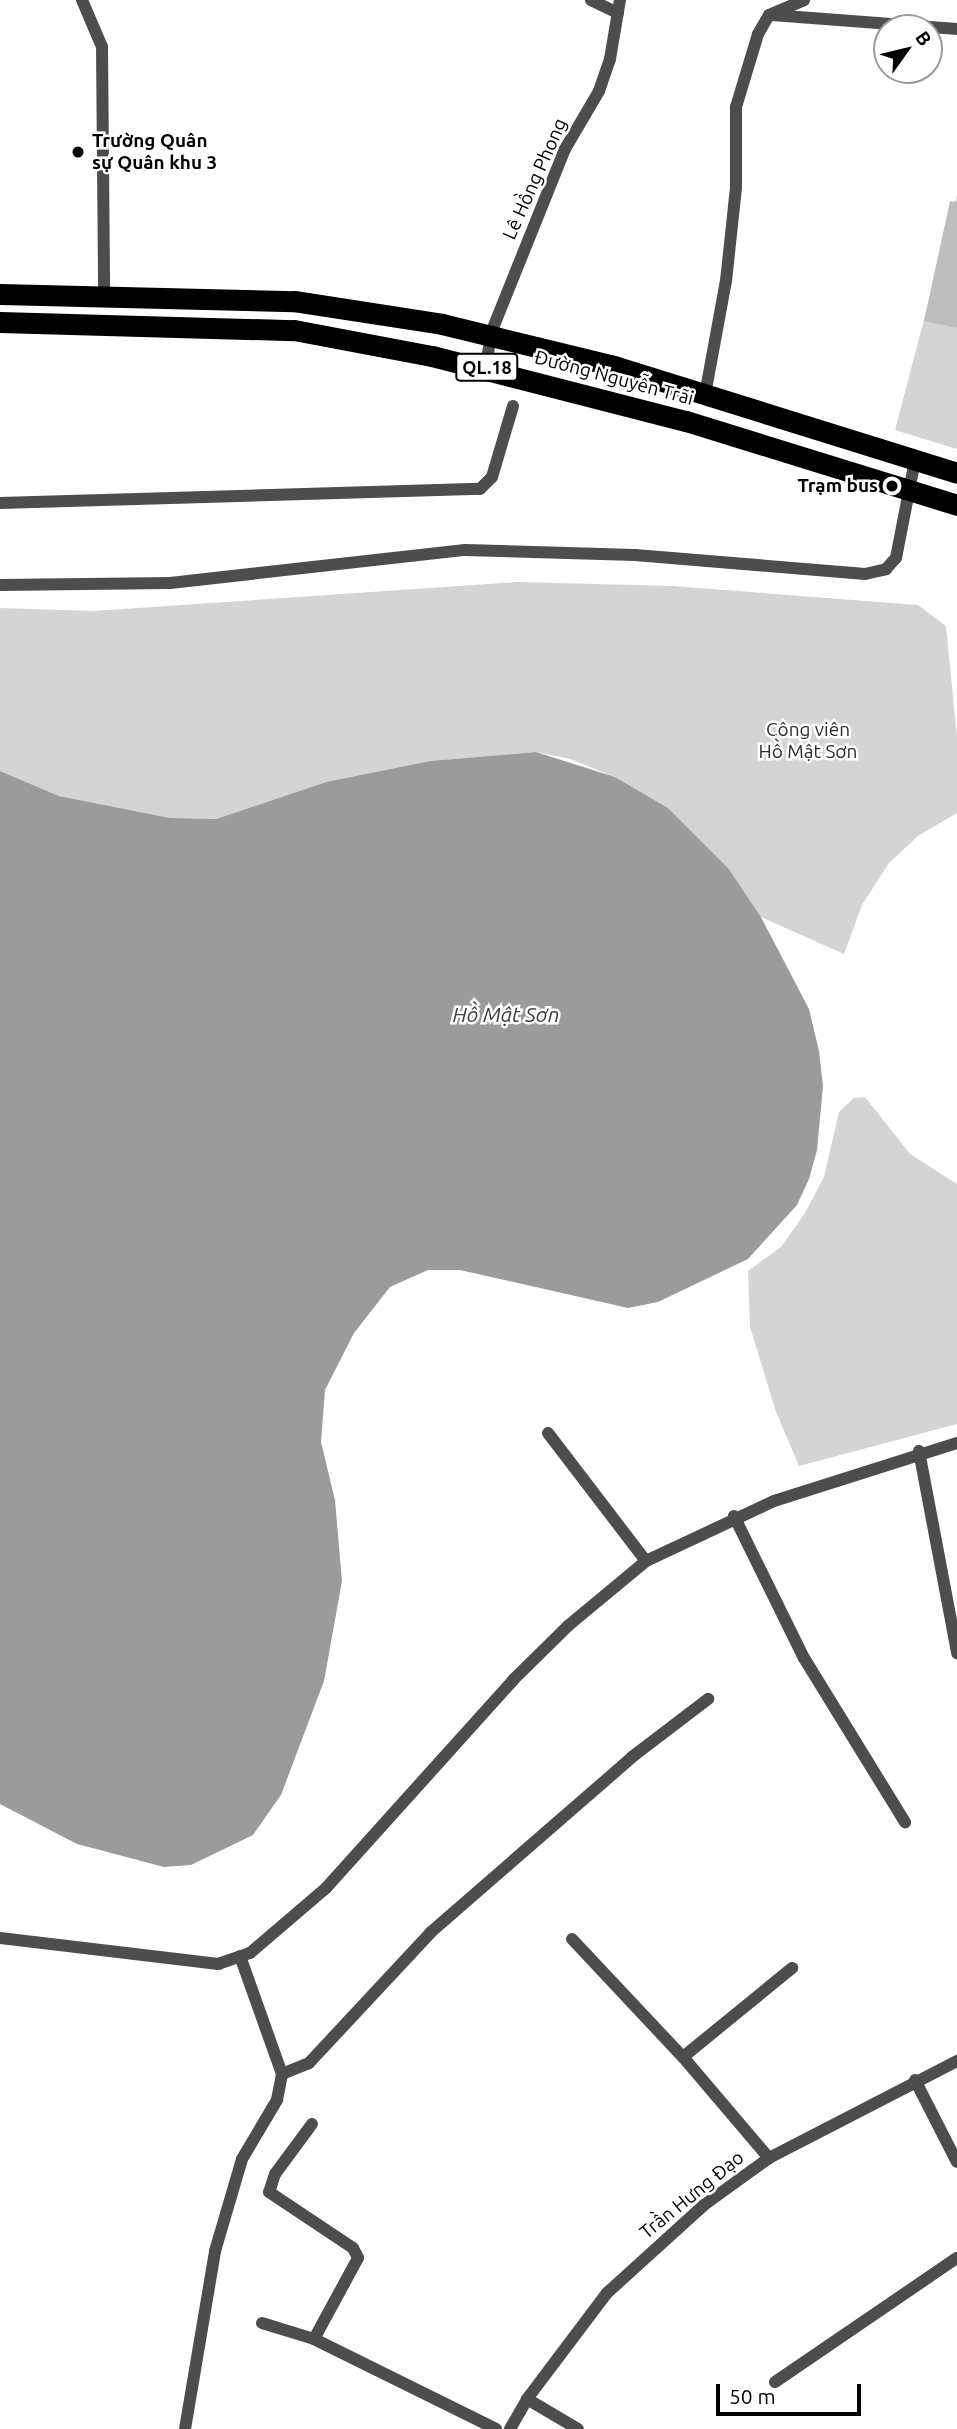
<!DOCTYPE html>
<html>
<head>
<meta charset="utf-8">
<style>
	body { margin:0 }
	#map { position:relative; width:957px; height:2429px; overflow:hidden; background:#fff; font-family:Ubuntu,sans-serif }
	div>[style] { position:absolute }
	.green>* { inset:0; background:#d4d4d4 }
	.water>* { inset:0; background:#9b9b9b }
	.building>* { inset:0; background:#bdbdbd }
	.minor>* { height:12px; margin:-6px; padding:0 6px; transform-origin:6px; border-radius:6px; background:#4d4d4d }
	.highway>* { height:21px; margin:-10.5px; padding:0 10.5px; transform-origin:10.5px; border-radius:10.5px; background:#000 }
	.dots>* { width:19px; height:19px; translate:-50% -50%; box-sizing:border-box; border:4px solid #fff; border-radius:50% }
	span { translate:-50% -50%; white-space:nowrap; text-align:center; line-height:1.15; -webkit-text-stroke:5px #fff; paint-order:stroke }
	.shield-label span { padding:2px 5px; background:#fff; border:2px solid; border-radius:5px; -webkit-text-stroke-width:0 }
	.shield-label { font-size:18px; color:#000; font-weight:700 }
	.poi-label { font-size:19px; color:#000; font-weight:700 }
	.left { translate:0 -50%; text-align:left }
	.right { translate:-100% -50%; text-align:right }
	.street-label { font-size:19px; color:#000 }
	.park-label { font-size:19px; color:#2b2b2b }
	.water-label { font-size:21px; color:#3c3c3c; font-style:italic }
	.north { position:absolute; left:873px; top:14px; width:70px; height:70px; box-sizing:border-box; background:#fff; border:2px solid #999; border-radius:50%; rotate:56deg; font-size:19px; font-weight:700; line-height:28px; text-align:center; color:#000 }
	.north::after { content:''; display:block; margin:auto; width:24px; height:32px; background:#000; clip-path:polygon(50% 0,100% 100%,50% 72%,0 100%) }
	.scale { position:absolute; left:716px; top:2384px; width:145px; height:32px; box-sizing:border-box; border:4px solid #000; border-top:0; padding-left:9px; font-size:21px; line-height:24px; white-space:nowrap; color:#000; -webkit-text-stroke:5px #fff; paint-order:stroke }
</style>
</head>
<body>
<div id="map">
	<div class="green">
		<div style="clip-path:polygon(957px 194px,957px 449px,895px 430px)"></div>
		<div style="clip-path:polygon(518px 582px,672px 586px,918px 605px,946px 626px,957px 737px,957px 813px,918px 836px,889px 863px,862px 905px,844px 954px,761px 917px,729px 869px,668px 808px,615px 777px,570px 759px,536px 752px,430px 761px,326px 782px,216px 819px,170px 818px,59px 796px,0 771px,0 608px,93px 611px)"></div>
		<div style="clip-path:polygon(865px 1097px,910px 1154px,957px 1184px,957px 1424px,799px 1466px,776px 1412px,750px 1327px,748px 1271px,781px 1247px,805px 1213px,824px 1177px,839px 1112px,854px 1098px)"></div>
	</div>
	<div class="water">
		<div style="clip-path:polygon(536px 752px,615px 777px,668px 808px,729px 869px,761px 917px,809px 1009px,819px 1051px,823px 1086px,817px 1150px,809px 1179px,797px 1205px,748px 1259px,658px 1302px,628px 1308px,460px 1270px,428px 1270px,390px 1287px,354px 1333px,325px 1390px,321px 1442px,335px 1500px,342px 1581px,324px 1681px,281px 1795px,253px 1835px,191px 1865px,164px 1867px,77px 1844px,0 1804px,0 771px,59px 796px,170px 818px,216px 819px,326px 782px,430px 761px)"></div>
	</div>
	<div class="building">
		<div style="clip-path:polygon(950px 201px,957px 202px,957px 328px,924px 321px)"></div>
	</div>
	<div class="minor">
		<div style="left:82px;top:0;width:51px;rotate:66.9deg"></div>
		<div style="left:102px;top:47px;width:248px;rotate:89.5deg"></div>
		<div style="left:591px;top:0;width:30px;rotate:26deg"></div>
		<div style="left:772px;top:15px;width:186px;rotate:4.3deg"></div>
		<div style="left:486px;top:366px;width:33px;rotate:-81deg"></div>
		<div style="left:491px;top:333px;width:198px;rotate:-68.1deg"></div>
		<div style="left:565px;top:149px;width:67px;rotate:-59.6deg"></div>
		<div style="left:599px;top:91px;width:34px;rotate:-71deg"></div>
		<div style="left:610px;top:59px;width:60px;rotate:-80.4deg"></div>
		<div style="left:705px;top:395px;width:116px;rotate:-79.6deg"></div>
		<div style="left:726px;top:281px;width:95px;rotate:-83.9deg"></div>
		<div style="left:736px;top:187px;width:80px;rotate:-90deg"></div>
		<div style="left:736px;top:107px;width:76px;rotate:-73.2deg"></div>
		<div style="left:758px;top:34px;width:22px;rotate:-60deg"></div>
		<div style="left:769px;top:15px;width:38px;rotate:-23deg"></div>
		<div style="left:0;top:503px;width:480px;rotate:-1.7deg"></div>
		<div style="left:480px;top:489px;width:17px;rotate:-45deg"></div>
		<div style="left:492px;top:477px;width:74px;rotate:-73.5deg"></div>
		<div style="left:0;top:585px;width:170px;rotate:-0.7deg"></div>
		<div style="left:170px;top:583px;width:297px;rotate:-6.4deg"></div>
		<div style="left:465px;top:550px;width:170px;rotate:1.7deg"></div>
		<div style="left:635px;top:555px;width:231px;rotate:4.7deg"></div>
		<div style="left:865px;top:574px;width:22px;rotate:-13deg"></div>
		<div style="left:886px;top:569px;width:15px;rotate:-48deg"></div>
		<div style="left:896px;top:558px;width:100px;rotate:-79deg"></div>
		<div style="left:548px;top:1433px;width:161px;rotate:52.6deg"></div>
		<div style="left:919px;top:1451px;width:206px;rotate:79.3deg"></div>
		<div style="left:734px;top:1516px;width:158px;rotate:63.8deg"></div>
		<div style="left:804px;top:1658px;width:193px;rotate:58.4deg"></div>
		<div style="left:0;top:1938px;width:220px;rotate:6.8deg"></div>
		<div style="left:218px;top:1964px;width:34px;rotate:-19deg"></div>
		<div style="left:250px;top:1953px;width:100px;rotate:-40.5deg"></div>
		<div style="left:326px;top:1888px;width:280px;rotate:-48deg"></div>
		<div style="left:513px;top:1680px;width:78px;rotate:-44.5deg"></div>
		<div style="left:569px;top:1625px;width:100px;rotate:-39.7deg"></div>
		<div style="left:646px;top:1561px;width:141px;rotate:-25.1deg"></div>
		<div style="left:774px;top:1501px;width:192px;rotate:-17.6deg"></div>
		<div style="left:572px;top:1939px;width:162px;rotate:46.8deg"></div>
		<div style="left:683px;top:2057px;width:133px;rotate:49.6deg"></div>
		<div style="left:683px;top:2057px;width:141px;rotate:-39.2deg"></div>
		<div style="left:282px;top:2074px;width:29px;rotate:-22deg"></div>
		<div style="left:309px;top:2063px;width:179px;rotate:-47deg"></div>
		<div style="left:431px;top:1932px;width:267px;rotate:-41deg"></div>
		<div style="left:632px;top:1757px;width:96px;rotate:-37.3deg"></div>
		<div style="left:915px;top:2080px;width:92px;rotate:62.9deg"></div>
		<div style="left:312px;top:2124px;width:62px;rotate:126.5deg"></div>
		<div style="left:275px;top:2174px;width:19px;rotate:108deg"></div>
		<div style="left:269px;top:2192px;width:101px;rotate:33.7deg"></div>
		<div style="left:353px;top:2248px;width:11px;rotate:63deg"></div>
		<div style="left:358px;top:2258px;width:92px;rotate:118.5deg"></div>
		<div style="left:314px;top:2339px;width:203px;rotate:26.3deg"></div>
		<div style="left:262px;top:2323px;width:54px;rotate:17.1deg"></div>
		<div style="left:775px;top:2382px;width:220px;rotate:-34.3deg"></div>
		<div style="left:527px;top:2399px;width:59px;rotate:30.5deg"></div>
		<div style="left:185px;top:2429px;width:181px;rotate:-80.4deg"></div>
		<div style="left:215px;top:2251px;width:96px;rotate:-73.6deg"></div>
		<div style="left:242px;top:2159px;width:69px;rotate:-59.3deg"></div>
		<div style="left:277px;top:2100px;width:26px;rotate:-79deg"></div>
		<div style="left:282px;top:2074px;width:125px;rotate:-109.6deg"></div>
		<div style="left:510px;top:2429px;width:34px;rotate:-60deg"></div>
		<div style="left:527px;top:2399px;width:133px;rotate:-53deg"></div>
		<div style="left:607px;top:2293px;width:131px;rotate:-42.2deg"></div>
		<div style="left:704px;top:2205px;width:80px;rotate:-35.9deg"></div>
		<div style="left:769px;top:2158px;width:212px;rotate:-27.3deg"></div>
	</div>
	<div class="highway">
		<div style="left:0;top:294px;width:294px;rotate:1.4deg"></div>
		<div style="left:294px;top:301px;width:150px;rotate:8.8deg"></div>
		<div style="left:442px;top:324px;width:177px;rotate:13.7deg"></div>
		<div style="left:614px;top:366px;width:359px;rotate:17.3deg"></div>
		<div style="left:0;top:322px;width:294px;rotate:1.6deg"></div>
		<div style="left:294px;top:330px;width:140px;rotate:10.7deg"></div>
		<div style="left:432px;top:356px;width:262px;rotate:14.4deg"></div>
		<div style="left:686px;top:421px;width:284px;rotate:17.2deg"></div>
	</div>
	<div class="dots">
		<div style="left:78px;top:152px;background:#000"></div>
		<div style="left:892px;top:486px;background:#000"></div>
	</div>
	<div class="shield-label">
		<span style="left:487px;top:367px">QL.18</span>
	</div>
	<div class="poi-label">
		<span class="left" style="left:92px;top:152px">Trường Quân<br>sự Quân khu 3</span>
		<span class="right" style="left:878px;top:486px">Trạm bus</span>
	</div>
	<div class="street-label">
		<span style="left:535px;top:179px;rotate:-66deg">Lê Hồng Phong</span>
		<span style="left:614px;top:378px;rotate:15deg">Đường Nguyễn Trãi</span>
		<span style="left:692px;top:2195px;rotate:-39deg">Trần Hưng Đạo</span>
	</div>
	<div class="park-label">
		<span style="left:808px;top:741px">Công viên<br>Hồ Mật Sơn</span>
	</div>
	<div class="water-label">
		<span style="left:506px;top:1014px">Hồ Mật Sơn</span>
	</div>
	<div class="north">B</div>
	<div class="scale">50 m</div>
</div>
</body>
</html>
